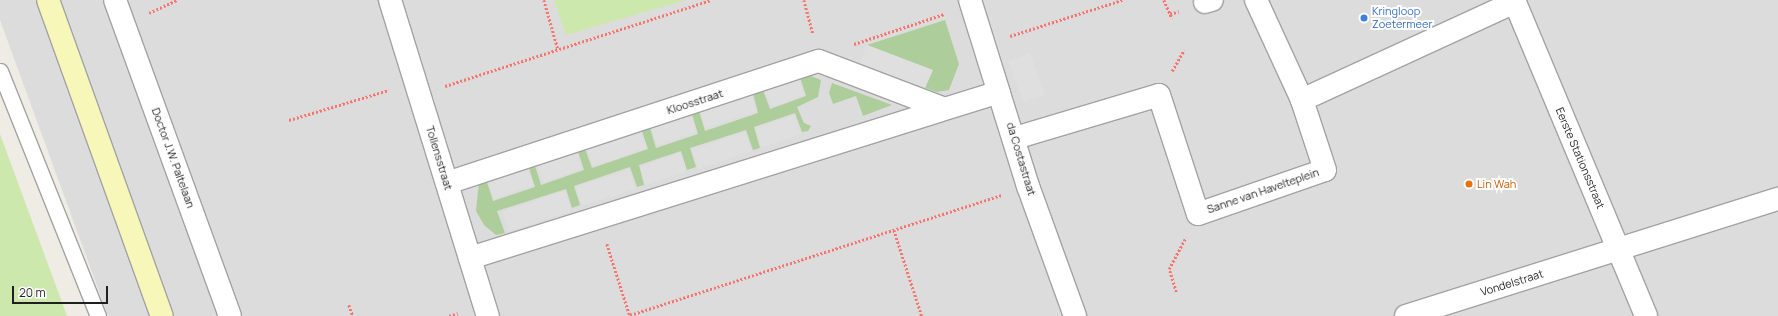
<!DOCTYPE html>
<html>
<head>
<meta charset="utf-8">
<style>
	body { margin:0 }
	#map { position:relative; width:1778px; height:316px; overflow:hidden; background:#efebe5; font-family:Manrope,sans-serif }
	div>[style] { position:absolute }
	.residential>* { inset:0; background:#dddcdc }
	.grass>* { inset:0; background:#cde8ac }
	.forest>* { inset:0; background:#adcd9b }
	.parking>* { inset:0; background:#dfdfdf }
	.path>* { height:2.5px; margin-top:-1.25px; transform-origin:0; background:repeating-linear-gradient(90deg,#f6756f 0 2px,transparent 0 4px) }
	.roads { filter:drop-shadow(1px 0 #a3a3a3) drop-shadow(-1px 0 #a3a3a3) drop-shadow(0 1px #a3a3a3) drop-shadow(0 -1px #a3a3a3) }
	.lane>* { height:15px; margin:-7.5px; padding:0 7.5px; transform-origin:7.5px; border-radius:7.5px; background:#fff }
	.street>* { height:22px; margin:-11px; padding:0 11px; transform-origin:11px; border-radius:11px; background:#fff }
	.secondary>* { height:22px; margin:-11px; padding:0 11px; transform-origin:11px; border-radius:11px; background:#f8f7ba }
	.dots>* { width:11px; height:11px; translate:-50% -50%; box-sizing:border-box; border:2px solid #fff; border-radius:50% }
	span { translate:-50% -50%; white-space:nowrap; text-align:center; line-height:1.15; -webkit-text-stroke:4px #fff; paint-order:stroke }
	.shop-label { font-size:11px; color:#366cbe }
	.left { translate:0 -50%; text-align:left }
	.street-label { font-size:11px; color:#1f1f1f }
	.food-label { font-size:11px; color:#c56008 }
	.scale { position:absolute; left:12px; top:286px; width:96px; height:18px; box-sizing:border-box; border:2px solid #1f1f1f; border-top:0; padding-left:5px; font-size:12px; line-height:14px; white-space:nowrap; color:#1f1f1f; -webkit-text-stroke:3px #fff; paint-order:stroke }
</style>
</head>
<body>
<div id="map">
	<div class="residential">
		<div style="clip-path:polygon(0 0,1778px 0,1778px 316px,108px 316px,0 20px)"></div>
	</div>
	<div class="grass">
		<div style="clip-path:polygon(554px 0,686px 0,566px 35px)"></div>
		<div style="clip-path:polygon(0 134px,67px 316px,0 316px)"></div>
	</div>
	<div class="forest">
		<div style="clip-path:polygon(945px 20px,959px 64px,949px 90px,937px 92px,925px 88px,932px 70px,867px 45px)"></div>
		<div style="clip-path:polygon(811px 76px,821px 80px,818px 97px,797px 107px,804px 123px,811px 126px,808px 131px,802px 132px,795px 113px,754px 127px,760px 148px,753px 150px,746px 130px,690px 148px,696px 167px,687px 170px,681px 151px,639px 165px,644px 185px,637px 187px,630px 167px,574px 186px,580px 205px,572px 208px,566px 189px,497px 211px,505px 233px,496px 235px,484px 225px,476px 211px,479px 182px,486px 179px,493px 201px,535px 187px,529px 168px,535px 166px,541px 185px,584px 170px,578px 151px,585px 149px,592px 168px,648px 149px,642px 131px,650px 128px,656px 148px,698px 134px,692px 114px,699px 111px,705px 131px,758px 113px,753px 93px,763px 90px,770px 109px,806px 96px,800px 77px)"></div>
		<div style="clip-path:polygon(832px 83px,892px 105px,863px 116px,856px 96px,833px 104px,829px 93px)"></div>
	</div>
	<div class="parking">
		<div style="clip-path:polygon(867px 45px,933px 70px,925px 88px,860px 63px)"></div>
		<div style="clip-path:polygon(1030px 53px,1045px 95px,1023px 102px,1009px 61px)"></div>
		<div style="clip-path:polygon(797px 76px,804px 95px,771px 107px,765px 89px)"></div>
		<div style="clip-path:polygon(750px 93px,757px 111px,706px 128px,700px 110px)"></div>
		<div style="clip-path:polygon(690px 113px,696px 132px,657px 145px,651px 126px)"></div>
		<div style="clip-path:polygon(794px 115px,801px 134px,762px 147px,756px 129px)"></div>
		<div style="clip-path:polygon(640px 129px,646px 148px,593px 166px,587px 147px)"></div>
		<div style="clip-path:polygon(745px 132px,752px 151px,698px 169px,692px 150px)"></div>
		<div style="clip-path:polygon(575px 150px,582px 169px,543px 182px,537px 163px)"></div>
		<div style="clip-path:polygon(680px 153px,686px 172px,646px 185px,640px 167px)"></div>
		<div style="clip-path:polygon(526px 166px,533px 185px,494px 199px,488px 180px)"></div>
		<div style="clip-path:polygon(629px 170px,635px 189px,582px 206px,576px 187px)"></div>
		<div style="clip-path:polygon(565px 191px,571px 211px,509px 231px,503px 212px)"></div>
	</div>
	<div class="path">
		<div style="left:544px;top:0;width:51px;rotate:74.1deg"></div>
		<div style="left:804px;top:0;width:35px;rotate:75deg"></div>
		<div style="left:1164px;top:0;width:20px;rotate:66deg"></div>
		<div style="left:149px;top:13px;width:31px;rotate:-25deg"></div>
		<div style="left:1170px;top:14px;width:9px;rotate:-18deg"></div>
		<div style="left:1010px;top:36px;width:118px;rotate:-17.8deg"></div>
		<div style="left:854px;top:44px;width:95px;rotate:-18.4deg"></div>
		<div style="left:1172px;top:71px;width:24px;rotate:-60deg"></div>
		<div style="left:445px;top:86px;width:280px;rotate:-17.9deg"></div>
		<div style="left:289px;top:120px;width:104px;rotate:-16.7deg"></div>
		<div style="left:894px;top:230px;width:90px;rotate:72deg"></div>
		<div style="left:607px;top:244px;width:76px;rotate:72.3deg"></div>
		<div style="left:1176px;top:292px;width:24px;rotate:-107deg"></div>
		<div style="left:1169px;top:269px;width:36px;rotate:-62deg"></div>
		<div style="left:349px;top:305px;width:12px;rotate:70deg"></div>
		<div style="left:630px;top:315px;width:391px;rotate:-17.9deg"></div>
		<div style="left:449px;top:316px;width:9px;rotate:-18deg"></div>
	</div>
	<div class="roads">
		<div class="lane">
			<div style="left:0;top:71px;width:264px;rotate:68.2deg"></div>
		</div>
		<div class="street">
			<div style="left:115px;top:0;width:336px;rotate:70deg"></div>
			<div style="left:390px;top:0;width:331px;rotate:72.8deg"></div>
			<div style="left:970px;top:0;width:195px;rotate:72.7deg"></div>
			<div style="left:1028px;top:186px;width:138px;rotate:70.1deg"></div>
			<div style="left:1514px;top:0;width:342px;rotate:67.3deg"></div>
			<div style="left:1205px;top:2px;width:7px;rotate:-16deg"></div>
			<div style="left:1302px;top:100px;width:234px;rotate:-24.7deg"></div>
			<div style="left:1015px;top:138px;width:150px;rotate:-16.6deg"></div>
			<div style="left:1159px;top:95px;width:125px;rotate:71.9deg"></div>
			<div style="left:1198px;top:214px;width:134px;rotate:-19.1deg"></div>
			<div style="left:1325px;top:170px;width:74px;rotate:-108.2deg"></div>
			<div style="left:1302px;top:100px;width:110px;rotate:-114.7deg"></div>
			<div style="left:447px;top:183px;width:391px;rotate:-18.2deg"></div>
			<div style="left:819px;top:61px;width:132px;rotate:20.9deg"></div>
			<div style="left:470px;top:258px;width:554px;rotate:-17.42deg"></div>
			<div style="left:1406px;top:316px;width:390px;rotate:-17.5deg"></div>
		</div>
		<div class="secondary">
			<div style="left:48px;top:0;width:336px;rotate:70.2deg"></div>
		</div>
	</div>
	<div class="dots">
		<div style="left:1364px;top:18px;background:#3f7fe0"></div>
		<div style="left:1469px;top:184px;background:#e8710a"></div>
	</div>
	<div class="shop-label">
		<span class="left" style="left:1372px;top:18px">Kringloop<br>Zoetermeer</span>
	</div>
	<div class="street-label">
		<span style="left:695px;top:102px;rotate:-18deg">Kloosstraat</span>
		<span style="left:173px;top:158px;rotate:70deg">Doctor J.W. Paltelaan</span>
		<span style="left:439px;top:158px;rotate:73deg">Tollensstraat</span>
		<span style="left:1580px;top:158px;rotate:67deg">Eerste Stationsstraat</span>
		<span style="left:1021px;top:159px;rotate:73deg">da Costastraat</span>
		<span style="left:1263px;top:191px;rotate:-19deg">Sanne van Havelteplein</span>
		<span style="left:1512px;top:283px;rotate:-17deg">Vondelstraat</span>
	</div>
	<div class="food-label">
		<span class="left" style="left:1477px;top:184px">Lin Wah</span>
	</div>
	<div class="scale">20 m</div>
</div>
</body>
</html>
